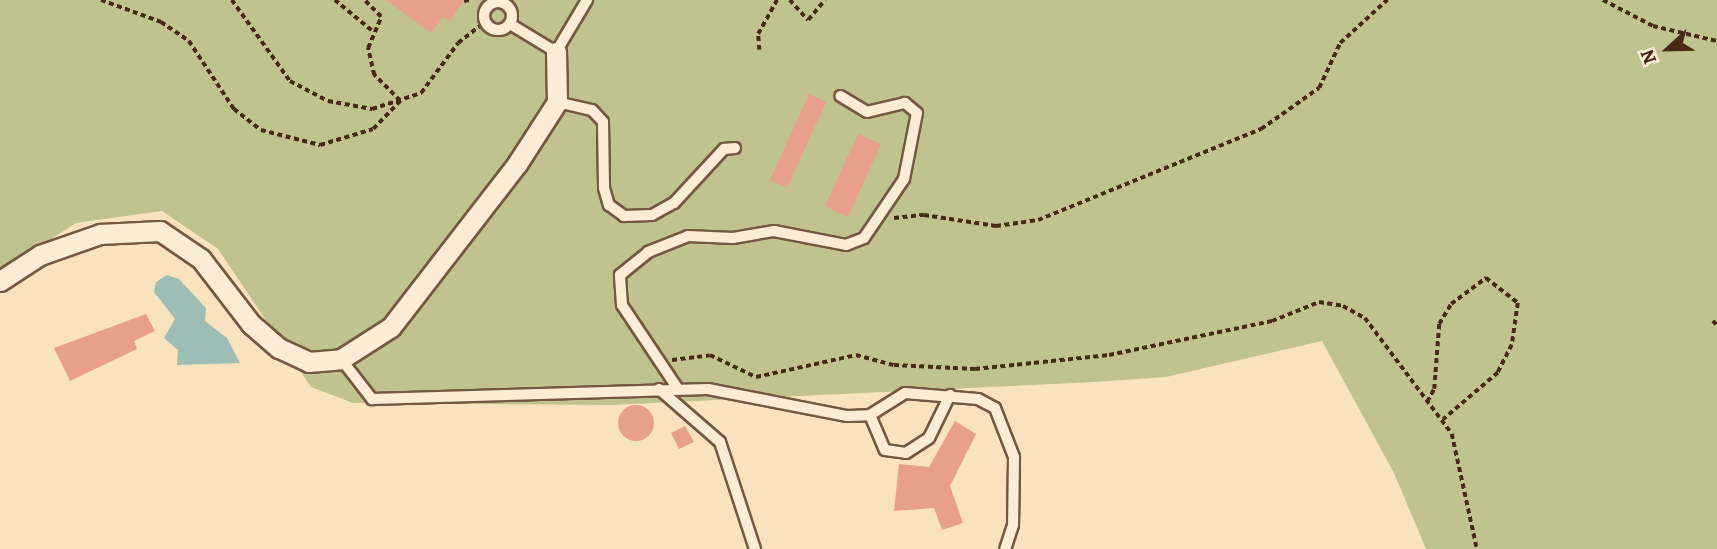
<!DOCTYPE html>
<html>
<head>
<meta charset="utf-8">
<style>
	body { margin:0 }
	#map { position:relative; width:1717px; height:549px; overflow:hidden; background:#f9e3bf; font-family:Alegreya,serif }
	div>[style] { position:absolute }
	.green>* { inset:0; background:#c1c38f }
	.water>* { inset:0; background:#9ebeb5 }
	.building>* { inset:0; background:#e89f8b }
	.round { border-radius:50% }
	.path>* { height:3.5px; margin-top:-1.75px; transform-origin:0; background:repeating-linear-gradient(90deg,#472918 0 5px,transparent 0 8.5px) }
	.roads { filter:drop-shadow(2px 0 #745842) drop-shadow(-2px 0 #745842) drop-shadow(0 2px #745842) drop-shadow(0 -2px #745842) }
	.service>* { height:10px; margin:-5px; padding:0 5px; transform-origin:5px; border-radius:5px; background:#fbedd5 }
	.service>.ring { margin:-5px; padding:0; box-sizing:content-box; background:none; border:10px solid #fbedd5; border-radius:50% }
	.minor>* { height:19px; margin:-9.5px; padding:0 9.5px; transform-origin:9.5px; border-radius:9.5px; background:#fbedd5 }
	span { translate:-50% -50%; white-space:nowrap; text-align:center; line-height:1.15; -webkit-text-stroke:7px #fbedd5; paint-order:stroke }
	.north { position:absolute; left:1633px; top:14px; width:70px; height:70px; -webkit-text-stroke:5px #fbedd5; paint-order:stroke; rotate:248deg; font-size:19px; font-weight:700; line-height:28px; text-align:center; color:#472918 }
	.north::after { content:''; display:block; margin:auto; width:24px; height:32px; background:#472918; clip-path:polygon(50% 0,100% 100%,50% 72%,0 100%) }
</style>
</head>
<body>
<div id="map">
	<div class="green">
		<div style="clip-path:polygon(0 0,1717px 0,1717px 549px,1426px 549px,1394px 473px,1322px 341px,1166px 377px,1095px 382px,612px 405px,353px 403px,311px 387px,218px 249px,162px 211px,76px 223px,0 272px)"></div>
	</div>
	<div class="water">
		<div style="clip-path:polygon(167px 275px,179px 279px,206px 308px,205px 321px,227px 338px,240px 363px,177px 365px,178px 350px,164px 338px,175px 319px,154px 292px,156px 282px)"></div>
	</div>
	<div class="building">
		<div style="clip-path:polygon(386px 0,464px 0,450px 21px,443px 17px,431px 33px)"></div>
		<div style="clip-path:polygon(809px 94px,826px 102px,787px 188px,770px 180px)"></div>
		<div style="clip-path:polygon(858px 134px,881px 144px,848px 217px,825px 206px)"></div>
		<div style="clip-path:polygon(146px 314px,155px 331px,134px 341px,137px 349px,70px 381px,54px 348px)"></div>
		<div class="round" style="left:618px;top:405px;width:36px;height:36px"></div>
		<div style="clip-path:polygon(955px 421px,976px 434px,950px 486px,963px 523px,942px 530px,934px 508px,894px 511px,899px 464px,929px 467px)"></div>
		<div style="clip-path:polygon(685px 426px,694px 442px,679px 449px,671px 433px)"></div>
	</div>
	<div class="path">
		<div style="left:101px;top:0;width:64px;rotate:20.1deg"></div>
		<div style="left:161px;top:22px;width:34px;rotate:34deg"></div>
		<div style="left:189px;top:41px;width:82px;rotate:56.5deg"></div>
		<div style="left:234px;top:109px;width:34px;rotate:38deg"></div>
		<div style="left:261px;top:130px;width:61px;rotate:14.3deg"></div>
		<div style="left:320px;top:145px;width:55px;rotate:-16.8deg"></div>
		<div style="left:373px;top:129px;width:39px;rotate:-46deg"></div>
		<div style="left:400px;top:101px;width:37px;rotate:-135deg"></div>
		<div style="left:374px;top:75px;width:28px;rotate:-103deg"></div>
		<div style="left:368px;top:48px;width:34px;rotate:-67deg"></div>
		<div style="left:381px;top:17px;width:24px;rotate:-135deg"></div>
		<div style="left:232px;top:0;width:100px;rotate:54.4deg"></div>
		<div style="left:290px;top:81px;width:43px;rotate:27.8deg"></div>
		<div style="left:328px;top:101px;width:45px;rotate:10.3deg"></div>
		<div style="left:372px;top:109px;width:52px;rotate:-18.1deg"></div>
		<div style="left:421px;top:93px;width:62px;rotate:-53.5deg"></div>
		<div style="left:458px;top:43px;width:34px;rotate:-38deg"></div>
		<div style="left:335px;top:0;width:50px;rotate:39.4deg"></div>
		<div style="left:790px;top:0;width:27px;rotate:48deg"></div>
		<div style="left:808px;top:20px;width:26px;rotate:-50deg"></div>
		<div style="left:1603px;top:0;width:56px;rotate:27.5deg"></div>
		<div style="left:1653px;top:26px;width:66px;rotate:13.2deg"></div>
		<div style="left:464px;top:1px;width:5px;rotate:-11deg"></div>
		<div style="left:759px;top:50px;width:16px;rotate:-94deg"></div>
		<div style="left:758px;top:34px;width:39px;rotate:-61deg"></div>
		<div style="left:894px;top:218px;width:30px;rotate:-6deg"></div>
		<div style="left:924px;top:215px;width:73px;rotate:8.7deg"></div>
		<div style="left:996px;top:226px;width:42px;rotate:-8.1deg"></div>
		<div style="left:1038px;top:220px;width:241px;rotate:-22.2deg"></div>
		<div style="left:1261px;top:129px;width:71px;rotate:-35.3deg"></div>
		<div style="left:1319px;top:88px;width:50px;rotate:-65deg"></div>
		<div style="left:1340px;top:43px;width:64px;rotate:-42.5deg"></div>
		<div style="left:1713px;top:321px;width:6px;rotate:45deg"></div>
		<div style="left:672px;top:360px;width:38px;rotate:-7deg"></div>
		<div style="left:710px;top:355px;width:51px;rotate:25.6deg"></div>
		<div style="left:756px;top:377px;width:102px;rotate:-12.4deg"></div>
		<div style="left:856px;top:355px;width:39px;rotate:15deg"></div>
		<div style="left:894px;top:365px;width:81px;rotate:2.8deg"></div>
		<div style="left:975px;top:369px;width:135px;rotate:-6deg"></div>
		<div style="left:1109px;top:355px;width:167px;rotate:-11.8deg"></div>
		<div style="left:1272px;top:321px;width:51px;rotate:-22deg"></div>
		<div style="left:1319px;top:302px;width:24px;rotate:9deg"></div>
		<div style="left:1343px;top:306px;width:25px;rotate:29deg"></div>
		<div style="left:1365px;top:318px;width:145px;rotate:53.1deg"></div>
		<div style="left:1452px;top:434px;width:118px;rotate:77.7deg"></div>
		<div style="left:1427px;top:402px;width:15px;rotate:-62deg"></div>
		<div style="left:1434px;top:389px;width:65px;rotate:-85.6deg"></div>
		<div style="left:1439px;top:324px;width:23px;rotate:-59deg"></div>
		<div style="left:1451px;top:304px;width:44px;rotate:-36.6deg"></div>
		<div style="left:1486px;top:278px;width:41px;rotate:38deg"></div>
		<div style="left:1518px;top:303px;width:42px;rotate:98.1deg"></div>
		<div style="left:1512px;top:345px;width:31px;rotate:117deg"></div>
		<div style="left:1498px;top:373px;width:72px;rotate:139.5deg"></div>
	</div>
	<div class="roads">
		<div class="service">
			<div class="ring" style="left:484px;top:2px;width:18px;height:18px"></div>
			<div style="left:510px;top:24px;width:54px;rotate:31.3deg"></div>
			<div style="left:556px;top:52px;width:61px;rotate:-59.2deg"></div>
			<div style="left:557px;top:102px;width:36px;rotate:13deg"></div>
			<div style="left:592px;top:110px;width:16px;rotate:47deg"></div>
			<div style="left:603px;top:122px;width:66px;rotate:89.1deg"></div>
			<div style="left:604px;top:188px;width:18px;rotate:74deg"></div>
			<div style="left:609px;top:205px;width:19px;rotate:36deg"></div>
			<div style="left:624px;top:216px;width:28px;rotate:-2deg"></div>
			<div style="left:652px;top:215px;width:25px;rotate:-29deg"></div>
			<div style="left:674px;top:203px;width:74px;rotate:-47.2deg"></div>
			<div style="left:724px;top:149px;width:11px;rotate:-5deg"></div>
			<div style="left:341px;top:359px;width:51px;rotate:52.2deg"></div>
			<div style="left:372px;top:399px;width:336px;rotate:-1.7deg"></div>
			<div style="left:708px;top:389px;width:142px;rotate:11deg"></div>
			<div style="left:847px;top:416px;width:23px;rotate:-2deg"></div>
			<div style="left:870px;top:415px;width:41px;rotate:-32.2deg"></div>
			<div style="left:905px;top:393px;width:73px;rotate:4.7deg"></div>
			<div style="left:978px;top:399px;width:19px;rotate:28deg"></div>
			<div style="left:995px;top:408px;width:53px;rotate:68.8deg"></div>
			<div style="left:1014px;top:457px;width:68px;rotate:90.8deg"></div>
			<div style="left:1013px;top:525px;width:25px;rotate:108deg"></div>
			<div style="left:659px;top:389px;width:81px;rotate:41deg"></div>
			<div style="left:720px;top:442px;width:113px;rotate:71.9deg"></div>
			<div style="left:678px;top:389px;width:101px;rotate:-123.7deg"></div>
			<div style="left:622px;top:305px;width:30px;rotate:-94deg"></div>
			<div style="left:620px;top:275px;width:36px;rotate:-39deg"></div>
			<div style="left:648px;top:252px;width:43px;rotate:-21.8deg"></div>
			<div style="left:688px;top:236px;width:45px;rotate:2.5deg"></div>
			<div style="left:733px;top:238px;width:42px;rotate:-9.7deg"></div>
			<div style="left:774px;top:231px;width:73px;rotate:11deg"></div>
			<div style="left:846px;top:245px;width:19px;rotate:-21deg"></div>
			<div style="left:864px;top:238px;width:71px;rotate:-55.9deg"></div>
			<div style="left:904px;top:179px;width:67px;rotate:-78.9deg"></div>
			<div style="left:917px;top:113px;width:16px;rotate:-140deg"></div>
			<div style="left:905px;top:103px;width:39px;rotate:167deg"></div>
			<div style="left:867px;top:112px;width:31px;rotate:-149deg"></div>
			<div style="left:870px;top:415px;width:38px;rotate:67deg"></div>
			<div style="left:885px;top:450px;width:21px;rotate:8deg"></div>
			<div style="left:906px;top:453px;width:27px;rotate:-33deg"></div>
			<div style="left:929px;top:438px;width:48px;rotate:-64deg"></div>
		</div>
		<div class="minor">
			<div style="left:0;top:281px;width:48px;rotate:-33deg"></div>
			<div style="left:40px;top:255px;width:64px;rotate:-19.3deg"></div>
			<div style="left:100px;top:234px;width:60px;rotate:-2.9deg"></div>
			<div style="left:160px;top:231px;width:50px;rotate:34.3deg"></div>
			<div style="left:201px;top:259px;width:82px;rotate:52.4deg"></div>
			<div style="left:251px;top:324px;width:37px;rotate:41deg"></div>
			<div style="left:279px;top:348px;width:33px;rotate:25deg"></div>
			<div style="left:309px;top:362px;width:32px;rotate:-5deg"></div>
			<div style="left:341px;top:359px;width:59px;rotate:-32.6deg"></div>
			<div style="left:391px;top:327px;width:206px;rotate:-52.3deg"></div>
			<div style="left:517px;top:164px;width:74px;rotate:-57.2deg"></div>
			<div style="left:557px;top:102px;width:50px;rotate:-91.1deg"></div>
		</div>
	</div>
	<div class="north">N</div>
</div>
</body>
</html>
